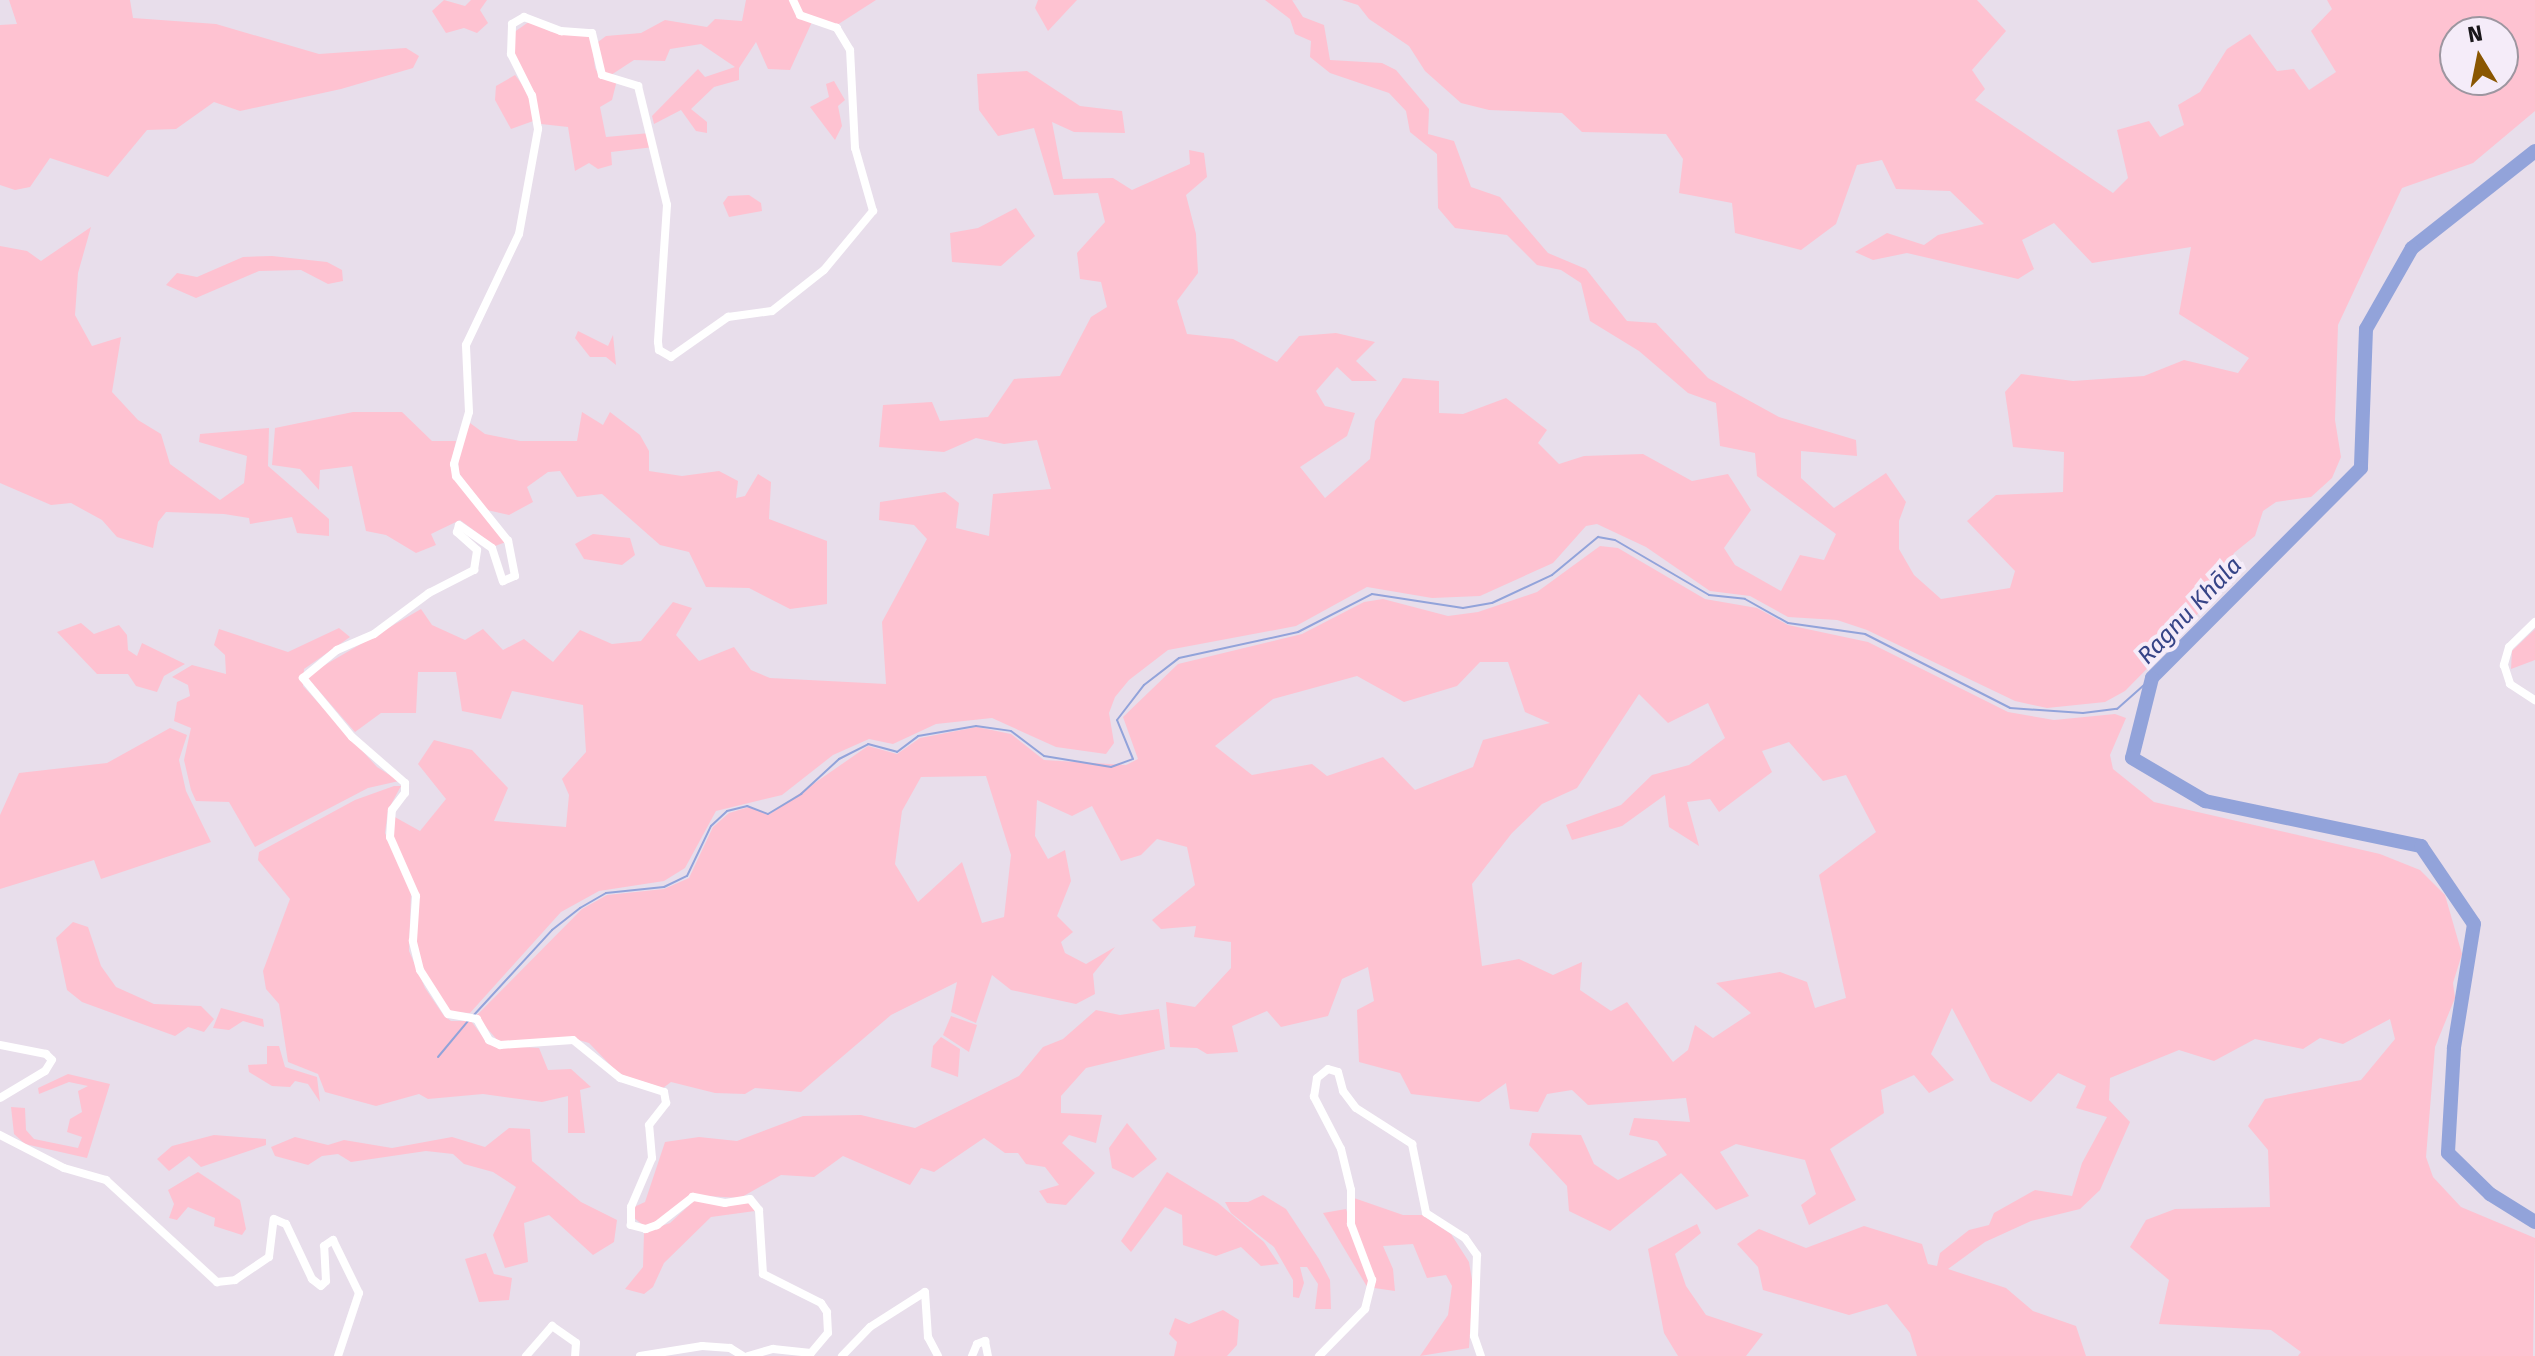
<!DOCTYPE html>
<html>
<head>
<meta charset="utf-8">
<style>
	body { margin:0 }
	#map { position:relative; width:2535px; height:1356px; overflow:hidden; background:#e8deeb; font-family:"Fira Sans",sans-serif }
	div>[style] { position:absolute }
	.green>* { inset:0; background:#fec2d1 }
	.stream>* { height:2px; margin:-1px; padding:0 1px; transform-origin:1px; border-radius:1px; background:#92a3da }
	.river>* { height:14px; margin:-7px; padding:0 7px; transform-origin:7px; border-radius:7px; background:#92a3da }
	.minor>* { height:8px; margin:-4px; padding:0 4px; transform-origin:4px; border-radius:4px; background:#fff }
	span { translate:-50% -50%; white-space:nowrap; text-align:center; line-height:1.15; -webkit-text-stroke:8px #f5ecf9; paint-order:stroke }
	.water-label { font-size:24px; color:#364487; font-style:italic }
	.north { position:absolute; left:2439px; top:16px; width:80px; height:80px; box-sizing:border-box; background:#f5ecf9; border:2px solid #9d96a0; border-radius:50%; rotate:350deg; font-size:22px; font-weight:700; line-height:32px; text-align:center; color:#19161a }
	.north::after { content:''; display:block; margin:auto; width:28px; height:36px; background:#8a5601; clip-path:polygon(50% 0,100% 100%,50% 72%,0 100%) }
</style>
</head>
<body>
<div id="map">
	<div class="green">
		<div style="clip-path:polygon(9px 0,130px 0,133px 18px,216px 24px,319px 54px,406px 48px,419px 56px,413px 68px,341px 89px,240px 111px,214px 102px,176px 129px,147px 130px,108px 177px,50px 158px,30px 187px,15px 190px,0 185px,0 25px,17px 24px)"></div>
		<div style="clip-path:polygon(444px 0,465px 6px,471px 0,487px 0,480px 10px,488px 23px,477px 33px,464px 28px,446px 33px,432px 11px)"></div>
		<div style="clip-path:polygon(746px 0,791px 0,812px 22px,790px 70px,768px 69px,756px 42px,739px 68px,739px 80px,714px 87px,691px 109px,707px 122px,707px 133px,696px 131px,681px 110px,654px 124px,652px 116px,698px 69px,705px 77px,735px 67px,701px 44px,670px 49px,665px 61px,634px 60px,611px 75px,603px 72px,598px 42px,606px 36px,641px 33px,665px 20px,707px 27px,715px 19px,742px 21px)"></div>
		<div style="clip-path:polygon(796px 0,876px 0,837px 25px,801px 12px)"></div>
		<div style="clip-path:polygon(1038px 0,1077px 0,1048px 31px,1035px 8px)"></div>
		<div style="clip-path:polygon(evenodd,1265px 0,1292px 0,1303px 17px,1324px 25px,1330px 60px,1382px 63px,1396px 70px,1429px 109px,1428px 134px,1454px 141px,1471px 187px,1500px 197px,1548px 253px,1586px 269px,1627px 321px,1656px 323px,1708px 378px,1779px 417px,1856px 440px,1857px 456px,1801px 451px,1801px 478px,1834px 508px,1886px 473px,1906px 502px,1899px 521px,1899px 549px,1914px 575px,1941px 599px,2010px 588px,2015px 571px,1967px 521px,1996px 495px,2063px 492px,2064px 452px,2013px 447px,2005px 392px,2021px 374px,2073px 381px,2144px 376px,2184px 360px,2238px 373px,2249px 358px,2179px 314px,2191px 247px,2092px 263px,2054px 223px,2022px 240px,2034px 269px,2018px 279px,1907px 253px,1873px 260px,1855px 252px,1887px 233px,1924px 245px,1938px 235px,1984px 224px,1950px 191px,1896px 189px,1882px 160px,1857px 165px,1836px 224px,1801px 250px,1735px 233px,1732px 203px,1679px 193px,1683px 159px,1666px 134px,1582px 132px,1562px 113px,1489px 110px,1461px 103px,1425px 71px,1409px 46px,1369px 19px,1358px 5px,1342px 0,1977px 0,2006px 31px,1972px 70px,1985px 89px,1975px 100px,2113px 193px,2128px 178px,2117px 130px,2149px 121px,2160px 137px,2184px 125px,2178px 105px,2200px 92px,2227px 49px,2250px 34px,2277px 71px,2294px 69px,2309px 90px,2336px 72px,2311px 31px,2332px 9px,2327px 0,2535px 0,2535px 111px,2473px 163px,2402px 188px,2338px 325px,2335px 420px,2341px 457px,2332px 478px,2311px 497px,2276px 502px,2263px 511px,2255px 536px,2234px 553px,2221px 582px,2188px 627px,2125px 691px,2105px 702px,2047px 708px,2015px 701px,1867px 630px,1837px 620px,1788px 617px,1750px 596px,1710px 591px,1646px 547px,1597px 524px,1586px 526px,1553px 563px,1480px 596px,1432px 598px,1367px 587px,1296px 626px,1168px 650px,1129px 680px,1115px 697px,1109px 713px,1114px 743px,1106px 754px,1056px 747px,992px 718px,936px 724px,893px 744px,869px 739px,833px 755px,782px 795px,716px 811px,685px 868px,664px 881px,599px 891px,561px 912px,470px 1013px,450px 1012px,422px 970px,415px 939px,419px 894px,392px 835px,393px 816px,420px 831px,446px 799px,418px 764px,434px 740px,472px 750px,508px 788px,494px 821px,566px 827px,569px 795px,562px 779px,586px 752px,583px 705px,512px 691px,501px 719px,462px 711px,456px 672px,418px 672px,416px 713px,381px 713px,355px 732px,306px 676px,421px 609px,432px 625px,465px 640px,483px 629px,503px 650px,524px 639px,553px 662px,580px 630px,612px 644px,641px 641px,673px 602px,692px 608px,676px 635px,699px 661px,734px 647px,751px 670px,770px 678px,886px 684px,882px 622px,927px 539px,914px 525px,879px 520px,880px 502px,945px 492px,959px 503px,956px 528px,989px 536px,993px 494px,1051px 489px,1037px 440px,1004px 444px,976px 438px,944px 452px,879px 447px,883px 405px,932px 402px,940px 421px,988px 417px,1014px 379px,1060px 376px,1091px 317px,1107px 307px,1101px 282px,1080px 279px,1077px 253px,1105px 222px,1098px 193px,1054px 195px,1034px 128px,998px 136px,979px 110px,977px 74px,1027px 71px,1080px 106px,1122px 111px,1125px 133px,1074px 132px,1052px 122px,1063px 179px,1113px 178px,1132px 190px,1190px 164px,1189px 150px,1204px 153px,1207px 177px,1186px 195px,1196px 234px,1198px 273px,1177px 301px,1187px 334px,1233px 339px,1277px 362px,1299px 336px,1336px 333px,1375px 342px,1356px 361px,1377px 381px,1352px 381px,1337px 367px,1316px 391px,1325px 406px,1355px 413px,1347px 436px,1300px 467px,1325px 498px,1370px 459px,1375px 421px,1403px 378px,1439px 381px,1439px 413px,1463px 414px,1506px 398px,1547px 430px,1538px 443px,1559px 464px,1584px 456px,1643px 454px,1692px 481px,1728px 474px,1751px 510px,1724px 548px,1735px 565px,1781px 591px,1800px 555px,1824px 560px,1836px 534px,1757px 476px,1755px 453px,1720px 446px,1716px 403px,1688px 393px,1639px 351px,1590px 321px,1581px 283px,1561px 270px,1537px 265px,1507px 235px,1455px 228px,1438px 208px,1437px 154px,1410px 132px,1406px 111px,1389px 93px,1330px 73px,1310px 57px,1311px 41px,1295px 34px,1290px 19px,1265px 0,2455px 32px,2503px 32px,2503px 80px,2455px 80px,2455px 32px)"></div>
		<div style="clip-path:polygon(530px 21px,551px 32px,591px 36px,595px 68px,600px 77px,617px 80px,612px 100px,600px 107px,606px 137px,650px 133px,654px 147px,611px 152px,612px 165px,598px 169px,589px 163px,575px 171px,568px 127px,541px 124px,513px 53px,513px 33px)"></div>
		<div style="clip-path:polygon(515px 75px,527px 91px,536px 120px,511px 129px,495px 100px,496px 86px)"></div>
		<div style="clip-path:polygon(834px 81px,845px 100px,838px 106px,842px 126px,835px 140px,810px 107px,829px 97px,826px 84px)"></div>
		<div style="clip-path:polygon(749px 195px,761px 203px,762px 211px,729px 217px,723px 203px,728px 196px)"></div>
		<div style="clip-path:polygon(1016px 208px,1035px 236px,1001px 266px,952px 262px,950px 233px,978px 228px)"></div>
		<div style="clip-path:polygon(91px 227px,78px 273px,75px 315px,92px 346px,121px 337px,112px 392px,138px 420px,161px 434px,170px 464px,220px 500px,244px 483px,247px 456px,199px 442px,200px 434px,269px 428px,268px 466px,329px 519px,329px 536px,297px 533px,292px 517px,250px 524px,249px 518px,224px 514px,166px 512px,158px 522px,153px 548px,117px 537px,102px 520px,71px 503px,51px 505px,0 483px,0 246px,27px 251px,41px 261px)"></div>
		<div style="clip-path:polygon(272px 256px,327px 262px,342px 270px,343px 281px,328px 284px,301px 270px,259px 271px,196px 298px,166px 285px,177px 273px,197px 277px,243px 257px)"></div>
		<div style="clip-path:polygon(578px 331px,608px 346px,613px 335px,616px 365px,606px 357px,590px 357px,575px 338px)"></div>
		<div style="clip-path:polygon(353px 412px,402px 412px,432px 441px,456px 441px,451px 463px,506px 542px,495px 546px,460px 520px,431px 534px,436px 545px,416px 553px,386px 535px,366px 531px,352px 466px,320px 470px,319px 490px,300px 469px,272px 465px,275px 428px)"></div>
		<div style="clip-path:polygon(582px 412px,603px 425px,610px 412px,640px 435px,649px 451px,649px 471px,682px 476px,719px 471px,738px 481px,736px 498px,745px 496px,758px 474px,771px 482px,769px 519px,827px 541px,827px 604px,790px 609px,749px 588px,706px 587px,689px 552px,660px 545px,602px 494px,577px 497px,560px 471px,548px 472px,527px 487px,533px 502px,509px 515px,487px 510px,459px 473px,458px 455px,470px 423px,485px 434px,520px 441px,577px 441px)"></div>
		<div style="clip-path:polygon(593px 534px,630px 538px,635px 555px,622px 565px,584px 559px,575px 544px)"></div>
		<div style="clip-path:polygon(evenodd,1600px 546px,1618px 548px,1705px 599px,1757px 608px,1788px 625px,1868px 642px,2008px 712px,2054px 720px,2115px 714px,2126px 718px,2110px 755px,2113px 769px,2154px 802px,2380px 854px,2420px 870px,2445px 895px,2462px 954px,2453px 983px,2455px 998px,2435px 1047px,2426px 1157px,2433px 1177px,2461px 1207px,2535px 1238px,2533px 1356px,2298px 1356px,2301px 1352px,2271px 1330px,2159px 1324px,2169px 1280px,2130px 1247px,2146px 1220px,2175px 1209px,2270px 1207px,2268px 1150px,2248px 1126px,2265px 1099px,2361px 1080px,2395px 1039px,2390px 1019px,2343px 1044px,2320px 1038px,2303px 1049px,2255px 1039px,2214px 1061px,2179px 1050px,2110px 1078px,2109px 1100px,2130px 1122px,2100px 1190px,2080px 1209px,2031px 1221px,1985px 1242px,1948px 1269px,2006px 1288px,2033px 1311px,2076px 1326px,2086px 1356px,1917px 1356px,1910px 1333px,1887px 1304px,1849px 1315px,1763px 1290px,1758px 1267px,1737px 1244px,1759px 1229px,1806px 1248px,1864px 1226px,1922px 1244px,1928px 1264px,1937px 1266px,1940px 1253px,1969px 1230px,1989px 1225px,1994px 1213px,2035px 1190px,2072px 1196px,2082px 1163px,2107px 1117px,2076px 1108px,2086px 1086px,2058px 1073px,2031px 1102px,1991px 1081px,1952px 1008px,1931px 1054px,1954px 1080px,1929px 1093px,1914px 1075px,1881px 1090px,1884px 1113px,1830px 1149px,1856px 1200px,1809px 1225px,1801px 1205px,1816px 1194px,1805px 1160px,1736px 1144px,1720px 1152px,1749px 1196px,1716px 1210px,1681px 1173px,1610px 1231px,1569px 1211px,1567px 1186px,1529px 1145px,1532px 1133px,1581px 1135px,1594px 1164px,1618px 1180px,1667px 1155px,1657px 1141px,1629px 1135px,1634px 1118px,1690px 1122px,1686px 1098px,1588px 1105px,1572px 1090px,1547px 1094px,1538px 1112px,1510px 1109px,1506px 1083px,1479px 1102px,1411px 1094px,1400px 1073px,1359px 1062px,1357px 1010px,1374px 1001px,1368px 967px,1342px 979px,1328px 1016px,1281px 1027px,1267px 1011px,1232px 1026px,1238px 1052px,1207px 1054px,1197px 1048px,1170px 1047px,1166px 1002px,1195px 1007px,1231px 968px,1231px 942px,1194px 937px,1196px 926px,1161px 929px,1152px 920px,1195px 885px,1187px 847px,1157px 839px,1141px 855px,1121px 861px,1092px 806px,1072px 816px,1037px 800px,1035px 836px,1048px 859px,1065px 850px,1071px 881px,1057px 916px,1073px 932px,1061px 942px,1065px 953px,1086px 964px,1115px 947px,1093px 974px,1095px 994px,1076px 1004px,1011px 990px,992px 975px,976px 1023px,951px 1012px,957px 982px,891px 1015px,801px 1092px,755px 1088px,745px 1094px,715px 1093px,671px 1082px,663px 1088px,619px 1074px,589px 1043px,572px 1038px,500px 1043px,476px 1016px,582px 909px,607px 895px,664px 889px,689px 878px,713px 827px,729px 813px,749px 807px,770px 814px,868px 746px,897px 754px,920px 738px,977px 727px,1011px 734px,1044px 760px,1126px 765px,1138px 759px,1123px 717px,1178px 664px,1302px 634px,1364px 602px,1383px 599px,1448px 616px,1478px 612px,1537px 592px,1600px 546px,1480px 662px,1508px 662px,1525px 712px,1550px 723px,1483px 740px,1473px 767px,1415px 790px,1383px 757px,1327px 776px,1312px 764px,1252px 775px,1215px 746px,1273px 699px,1357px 676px,1404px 702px,1457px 686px,1480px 662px,1600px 546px,1639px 694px,1668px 723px,1708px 703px,1725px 738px,1689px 765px,1652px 775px,1621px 805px,1566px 825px,1572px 840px,1622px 826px,1665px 795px,1669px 827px,1699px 846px,1687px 802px,1710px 799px,1719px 812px,1772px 772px,1762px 751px,1789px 742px,1823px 781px,1846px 775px,1876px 832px,1819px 875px,1846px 998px,1815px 1008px,1807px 982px,1780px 972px,1716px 983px,1751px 1013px,1713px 1038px,1695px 1025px,1688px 1050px,1673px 1062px,1627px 1002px,1611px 1011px,1580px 990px,1582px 962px,1553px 975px,1519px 959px,1482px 966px,1472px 884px,1512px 833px,1542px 804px,1577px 788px,1639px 694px,1600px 546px,986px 776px,1011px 855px,1004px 917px,982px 923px,962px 862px,918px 902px,895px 864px,902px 811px,921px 777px,986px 776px)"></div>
		<div style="clip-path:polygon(81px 623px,94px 634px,119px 625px,127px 635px,128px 650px,137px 656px,142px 643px,185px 664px,164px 676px,157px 692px,136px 686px,128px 674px,97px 674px,57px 632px)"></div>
		<div style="clip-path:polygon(339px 628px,350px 637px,304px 669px,303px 686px,377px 767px,399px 781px,368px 788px,255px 847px,229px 802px,196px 801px,191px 790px,184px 760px,191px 728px,174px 721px,177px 702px,190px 696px,188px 685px,172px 677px,192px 665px,226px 674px,225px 655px,214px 645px,219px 629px,288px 652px)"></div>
		<div style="clip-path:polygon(2535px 629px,2535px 660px,2511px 669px,2512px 651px)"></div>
		<div style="clip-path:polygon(170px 728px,187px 735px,179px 760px,186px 791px,211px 842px,101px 879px,94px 860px,0 889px,0 815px,19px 773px,107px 763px)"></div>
		<div style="clip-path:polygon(394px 786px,401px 786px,388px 810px,385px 833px,411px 891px,409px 951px,425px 988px,444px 1016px,451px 1021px,471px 1021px,489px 1045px,539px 1048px,548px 1070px,571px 1069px,591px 1087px,580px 1090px,585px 1133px,568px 1133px,568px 1096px,542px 1102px,483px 1094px,428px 1099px,419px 1094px,376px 1106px,325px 1092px,318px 1074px,288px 1062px,279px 1004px,266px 989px,263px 971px,290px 899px,258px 860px,259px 852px,355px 800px)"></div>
		<div style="clip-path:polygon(73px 922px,88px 927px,101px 966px,116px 987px,154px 1004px,201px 1006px,214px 1019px,204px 1032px,188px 1027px,175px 1036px,82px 1002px,67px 990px,56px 938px)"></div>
		<div style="clip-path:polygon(221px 1008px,263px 1019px,264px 1027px,243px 1021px,229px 1030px,213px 1028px)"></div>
		<div style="clip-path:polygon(1159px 1009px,1165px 1049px,1086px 1068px,1061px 1096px,1061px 1113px,1102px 1115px,1096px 1143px,1069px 1135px,1062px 1143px,1095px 1173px,1066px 1205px,1047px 1203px,1039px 1191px,1059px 1185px,1045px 1167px,1026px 1164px,1018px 1153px,1005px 1153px,984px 1138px,934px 1172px,921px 1168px,910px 1185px,843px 1156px,814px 1177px,781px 1175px,740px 1198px,691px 1195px,662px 1219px,644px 1226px,633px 1217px,634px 1207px,645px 1202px,665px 1142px,699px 1137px,737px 1141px,803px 1116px,861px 1115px,915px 1128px,1019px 1076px,1043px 1047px,1063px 1039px,1096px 1010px,1120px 1015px)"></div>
		<div style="clip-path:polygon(951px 1016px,977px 1025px,969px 1052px,943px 1035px)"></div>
		<div style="clip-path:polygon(941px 1037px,960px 1049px,958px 1077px,931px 1067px,933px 1046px)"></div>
		<div style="clip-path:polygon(267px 1046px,279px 1046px,285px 1067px,317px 1077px,320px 1102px,308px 1084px,295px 1081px,290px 1087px,272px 1086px,249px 1072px,248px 1065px,267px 1064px)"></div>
		<div style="clip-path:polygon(68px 1074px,110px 1084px,87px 1158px,25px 1144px,14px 1134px,11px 1107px,25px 1108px,26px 1130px,34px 1139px,78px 1148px,82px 1137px,67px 1132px,70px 1119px,82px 1112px,78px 1091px,88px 1086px,69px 1082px,39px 1094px,38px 1088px)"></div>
		<div style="clip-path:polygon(1127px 1123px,1157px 1159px,1133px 1178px,1112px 1168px,1109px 1148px)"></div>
		<div style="clip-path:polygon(509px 1128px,530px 1129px,532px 1161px,581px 1202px,617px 1220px,614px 1242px,593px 1255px,549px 1215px,524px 1223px,528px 1262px,505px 1268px,493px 1235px,516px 1187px,493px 1172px,464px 1164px,453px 1154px,426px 1151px,351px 1162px,338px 1154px,322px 1156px,308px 1165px,275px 1156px,271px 1147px,295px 1137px,328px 1145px,344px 1140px,392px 1148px,452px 1137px,485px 1147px)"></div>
		<div style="clip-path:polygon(214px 1135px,266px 1139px,266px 1145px,201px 1167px,189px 1156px,169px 1171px,157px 1159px,172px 1146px)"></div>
		<div style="clip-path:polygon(198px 1172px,240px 1200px,246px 1229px,242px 1235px,214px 1226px,215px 1218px,188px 1207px,177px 1220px,169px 1218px,174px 1204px,168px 1190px)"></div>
		<div style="clip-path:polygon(1167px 1172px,1218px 1203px,1264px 1242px,1279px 1264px,1261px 1266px,1241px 1247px,1216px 1256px,1183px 1245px,1182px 1215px,1165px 1207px,1131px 1252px,1121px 1241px)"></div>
		<div style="clip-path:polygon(1263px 1195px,1286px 1209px,1319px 1259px,1330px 1280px,1331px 1309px,1315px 1309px,1318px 1284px,1307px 1267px,1300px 1267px,1304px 1283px,1299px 1298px,1293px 1297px,1293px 1280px,1274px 1247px,1231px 1213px,1225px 1202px,1248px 1202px)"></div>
		<div style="clip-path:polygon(1354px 1198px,1403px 1215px,1422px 1215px,1451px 1234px,1469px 1262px,1473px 1286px,1469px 1348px,1420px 1356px,1448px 1315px,1452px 1286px,1446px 1275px,1427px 1278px,1413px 1244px,1383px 1246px,1393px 1269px,1395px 1291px,1374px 1288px,1355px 1227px)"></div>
		<div style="clip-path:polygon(696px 1199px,750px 1202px,755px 1211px,711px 1217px,664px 1263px,653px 1287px,644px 1294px,625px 1289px,643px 1267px,644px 1232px,670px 1223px)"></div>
		<div style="clip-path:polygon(1346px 1209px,1367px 1269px,1369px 1290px,1323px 1213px)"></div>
		<div style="clip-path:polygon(1697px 1224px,1701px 1233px,1675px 1254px,1686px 1286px,1706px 1315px,1763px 1334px,1746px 1356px,1678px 1356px,1664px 1333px,1648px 1249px)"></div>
		<div style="clip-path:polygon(486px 1253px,494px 1274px,512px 1278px,509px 1300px,479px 1302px,465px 1259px)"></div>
		<div style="clip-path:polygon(1223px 1310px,1239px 1320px,1237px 1345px,1227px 1356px,1174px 1356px,1177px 1342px,1169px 1334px,1175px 1318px,1189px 1324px)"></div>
	</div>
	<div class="stream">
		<div style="left:473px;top:1016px;width:117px;rotate:-47.4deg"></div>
		<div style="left:552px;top:930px;width:36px;rotate:-38deg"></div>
		<div style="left:580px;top:908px;width:30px;rotate:-30deg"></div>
		<div style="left:606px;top:893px;width:58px;rotate:-5.9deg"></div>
		<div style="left:664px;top:887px;width:25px;rotate:-26deg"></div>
		<div style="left:687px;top:876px;width:55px;rotate:-64.4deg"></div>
		<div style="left:711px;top:826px;width:22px;rotate:-43deg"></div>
		<div style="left:727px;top:811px;width:21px;rotate:-14deg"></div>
		<div style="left:747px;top:806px;width:22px;rotate:21deg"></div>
		<div style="left:768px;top:814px;width:39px;rotate:-31deg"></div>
		<div style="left:801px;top:794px;width:52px;rotate:-42.6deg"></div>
		<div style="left:839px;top:759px;width:33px;rotate:-27deg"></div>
		<div style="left:868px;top:744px;width:30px;rotate:15deg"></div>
		<div style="left:897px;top:752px;width:26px;rotate:-37deg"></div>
		<div style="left:918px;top:736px;width:59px;rotate:-9.8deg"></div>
		<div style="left:976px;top:726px;width:35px;rotate:8deg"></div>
		<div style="left:1011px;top:731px;width:41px;rotate:37.1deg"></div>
		<div style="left:1044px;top:756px;width:68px;rotate:9.3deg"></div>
		<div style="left:1111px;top:767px;width:23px;rotate:-20deg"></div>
		<div style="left:1133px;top:759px;width:42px;rotate:-112.3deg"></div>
		<div style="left:1117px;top:720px;width:44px;rotate:-52.4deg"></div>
		<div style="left:1144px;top:685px;width:44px;rotate:-37.6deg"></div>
		<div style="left:1179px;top:658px;width:122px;rotate:-12.3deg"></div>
		<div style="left:1298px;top:632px;width:83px;rotate:-27.2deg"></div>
		<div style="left:1372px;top:594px;width:92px;rotate:8.7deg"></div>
		<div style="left:1463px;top:608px;width:29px;rotate:-10deg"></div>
		<div style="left:1492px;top:603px;width:66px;rotate:-25deg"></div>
		<div style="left:1552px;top:575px;width:60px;rotate:-39.6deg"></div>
		<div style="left:1598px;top:537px;width:17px;rotate:10deg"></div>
		<div style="left:1615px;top:540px;width:109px;rotate:30.3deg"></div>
		<div style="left:1709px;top:595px;width:36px;rotate:6deg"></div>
		<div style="left:1745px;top:599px;width:49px;rotate:29.2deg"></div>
		<div style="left:1788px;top:623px;width:78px;rotate:8.1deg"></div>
		<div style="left:1865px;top:634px;width:163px;rotate:27deg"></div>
		<div style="left:2010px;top:708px;width:73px;rotate:3.9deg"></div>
		<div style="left:2083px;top:713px;width:34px;rotate:-7deg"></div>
		<div style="left:2117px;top:709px;width:47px;rotate:-41.5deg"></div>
		<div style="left:438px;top:1057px;width:47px;rotate:-50.2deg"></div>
	</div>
	<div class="river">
		<div style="left:2535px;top:151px;width:157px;rotate:141.7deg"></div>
		<div style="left:2412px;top:248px;width:93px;rotate:119.6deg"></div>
		<div style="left:2366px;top:329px;width:139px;rotate:92.1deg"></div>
		<div style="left:2361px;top:468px;width:296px;rotate:134.9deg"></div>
		<div style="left:2152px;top:678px;width:82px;rotate:104deg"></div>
		<div style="left:2132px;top:758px;width:85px;rotate:30.5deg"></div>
		<div style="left:2205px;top:801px;width:221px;rotate:11.8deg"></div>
		<div style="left:2421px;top:846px;width:94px;rotate:55.8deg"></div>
		<div style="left:2474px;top:924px;width:126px;rotate:99.2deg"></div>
		<div style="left:2454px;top:1048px;width:105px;rotate:93.3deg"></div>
		<div style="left:2448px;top:1153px;width:59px;rotate:44.3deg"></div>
		<div style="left:2490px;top:1194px;width:53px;rotate:31.9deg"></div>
	</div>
	<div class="minor">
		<div style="left:2535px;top:622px;width:36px;rotate:136deg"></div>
		<div style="left:2509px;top:647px;width:19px;rotate:106deg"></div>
		<div style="left:2504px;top:665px;width:20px;rotate:72deg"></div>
		<div style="left:2510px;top:684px;width:30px;rotate:33deg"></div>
		<div style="left:0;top:1045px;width:47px;rotate:11.1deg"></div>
		<div style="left:46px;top:1054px;width:8px;rotate:45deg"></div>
		<div style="left:52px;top:1060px;width:13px;rotate:122deg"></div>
		<div style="left:45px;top:1071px;width:52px;rotate:149deg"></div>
		<div style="left:0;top:1135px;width:72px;rotate:27.3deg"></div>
		<div style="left:64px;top:1168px;width:44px;rotate:15.9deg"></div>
		<div style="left:106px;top:1180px;width:151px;rotate:42.6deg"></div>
		<div style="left:217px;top:1282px;width:18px;rotate:-6deg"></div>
		<div style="left:235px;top:1280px;width:41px;rotate:-34.1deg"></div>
		<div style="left:269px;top:1257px;width:38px;rotate:-83deg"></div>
		<div style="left:274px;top:1219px;width:13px;rotate:23deg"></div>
		<div style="left:286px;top:1224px;width:61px;rotate:64.7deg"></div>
		<div style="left:312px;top:1279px;width:11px;rotate:38deg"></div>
		<div style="left:321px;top:1286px;width:7px;rotate:-45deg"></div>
		<div style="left:326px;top:1281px;width:35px;rotate:-93deg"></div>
		<div style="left:324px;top:1246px;width:11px;rotate:-34deg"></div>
		<div style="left:333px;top:1240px;width:59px;rotate:63.9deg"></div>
		<div style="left:359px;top:1293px;width:66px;rotate:108.4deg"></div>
		<div style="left:526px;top:1356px;width:40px;rotate:-49deg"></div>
		<div style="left:552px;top:1326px;width:29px;rotate:35deg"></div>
		<div style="left:576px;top:1343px;width:13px;rotate:94deg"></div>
		<div style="left:640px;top:1356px;width:63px;rotate:-9.2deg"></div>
		<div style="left:702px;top:1346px;width:28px;rotate:4deg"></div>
		<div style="left:730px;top:1348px;width:15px;rotate:32deg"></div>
		<div style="left:748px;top:1356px;width:26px;rotate:-16deg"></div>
		<div style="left:773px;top:1349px;width:38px;rotate:6deg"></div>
		<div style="left:811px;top:1353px;width:26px;rotate:-50deg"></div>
		<div style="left:828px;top:1333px;width:21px;rotate:-93deg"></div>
		<div style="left:827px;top:1312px;width:11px;rotate:-124deg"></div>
		<div style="left:821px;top:1303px;width:65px;rotate:-153.4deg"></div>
		<div style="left:763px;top:1274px;width:64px;rotate:-93.6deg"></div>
		<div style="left:759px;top:1210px;width:14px;rotate:-129deg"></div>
		<div style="left:750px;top:1199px;width:25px;rotate:171deg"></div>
		<div style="left:725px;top:1203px;width:33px;rotate:-169deg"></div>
		<div style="left:693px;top:1197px;width:46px;rotate:142.1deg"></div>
		<div style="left:657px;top:1225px;width:12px;rotate:160deg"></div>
		<div style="left:646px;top:1229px;width:16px;rotate:-165deg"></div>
		<div style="left:631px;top:1225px;width:18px;rotate:-90deg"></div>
		<div style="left:631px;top:1207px;width:53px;rotate:-66.8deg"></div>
		<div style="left:652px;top:1158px;width:33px;rotate:-95deg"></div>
		<div style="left:649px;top:1125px;width:28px;rotate:-52deg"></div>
		<div style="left:666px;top:1103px;width:11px;rotate:-100deg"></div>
		<div style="left:664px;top:1092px;width:46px;rotate:-162.3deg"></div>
		<div style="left:620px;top:1078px;width:60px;rotate:-141deg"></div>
		<div style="left:573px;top:1040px;width:73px;rotate:176.1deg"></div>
		<div style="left:500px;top:1045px;width:12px;rotate:-156deg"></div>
		<div style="left:489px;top:1040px;width:24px;rotate:-120deg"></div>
		<div style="left:477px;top:1019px;width:29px;rotate:-170deg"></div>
		<div style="left:448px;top:1014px;width:52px;rotate:-122.5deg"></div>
		<div style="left:420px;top:970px;width:30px;rotate:-104deg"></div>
		<div style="left:413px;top:941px;width:45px;rotate:-86.2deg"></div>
		<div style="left:416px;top:896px;width:64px;rotate:-113.8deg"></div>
		<div style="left:390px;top:837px;width:27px;rotate:-86deg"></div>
		<div style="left:392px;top:810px;width:21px;rotate:-53deg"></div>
		<div style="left:405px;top:793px;width:10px;rotate:-90deg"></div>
		<div style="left:405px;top:783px;width:70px;rotate:-139deg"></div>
		<div style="left:352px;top:737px;width:77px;rotate:-129.7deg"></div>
		<div style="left:303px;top:678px;width:44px;rotate:-39.5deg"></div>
		<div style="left:337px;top:650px;width:40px;rotate:-23.4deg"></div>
		<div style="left:374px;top:634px;width:69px;rotate:-36.7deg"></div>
		<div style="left:429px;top:593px;width:51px;rotate:-27.1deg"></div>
		<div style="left:474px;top:570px;width:20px;rotate:-81deg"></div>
		<div style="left:477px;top:550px;width:27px;rotate:-138deg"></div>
		<div style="left:457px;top:532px;width:7px;rotate:-74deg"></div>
		<div style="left:459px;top:525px;width:40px;rotate:34.9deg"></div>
		<div style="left:492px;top:548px;width:35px;rotate:72deg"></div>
		<div style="left:503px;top:581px;width:13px;rotate:-23deg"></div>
		<div style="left:515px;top:576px;width:36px;rotate:-101deg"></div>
		<div style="left:508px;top:541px;width:83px;rotate:-128.7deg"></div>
		<div style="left:456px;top:476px;width:12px;rotate:-99deg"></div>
		<div style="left:454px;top:464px;width:54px;rotate:-73.9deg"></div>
		<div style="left:469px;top:412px;width:67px;rotate:-92.6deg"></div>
		<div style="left:466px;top:345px;width:123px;rotate:-64.5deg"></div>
		<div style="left:519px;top:234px;width:107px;rotate:-79.7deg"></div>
		<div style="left:538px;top:129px;width:34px;rotate:-100deg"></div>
		<div style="left:532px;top:96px;width:47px;rotate:-116.6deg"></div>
		<div style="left:511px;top:54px;width:30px;rotate:-88deg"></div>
		<div style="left:512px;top:24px;width:14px;rotate:-30deg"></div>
		<div style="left:524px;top:17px;width:40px;rotate:21deg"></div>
		<div style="left:561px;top:31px;width:31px;rotate:4deg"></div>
		<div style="left:592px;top:33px;width:43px;rotate:76.6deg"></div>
		<div style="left:602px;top:75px;width:38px;rotate:17deg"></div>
		<div style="left:638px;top:86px;width:122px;rotate:76.3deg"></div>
		<div style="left:667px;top:205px;width:137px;rotate:93.8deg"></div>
		<div style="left:658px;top:342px;width:8px;rotate:83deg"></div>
		<div style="left:659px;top:350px;width:14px;rotate:30deg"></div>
		<div style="left:671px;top:357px;width:70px;rotate:-35.1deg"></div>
		<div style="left:728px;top:317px;width:44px;rotate:-7.8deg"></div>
		<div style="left:772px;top:311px;width:66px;rotate:-38.3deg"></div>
		<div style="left:824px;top:270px;width:77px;rotate:-50.3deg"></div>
		<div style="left:873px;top:211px;width:66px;rotate:-105.9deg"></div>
		<div style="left:855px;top:148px;width:98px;rotate:-92.9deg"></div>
		<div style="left:850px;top:50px;width:26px;rotate:-121deg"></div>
		<div style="left:837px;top:28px;width:39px;rotate:-161deg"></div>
		<div style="left:800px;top:15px;width:17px;rotate:-115deg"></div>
		<div style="left:842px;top:1356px;width:40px;rotate:-46deg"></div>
		<div style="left:870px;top:1327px;width:65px;rotate:-32.5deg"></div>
		<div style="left:925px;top:1292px;width:45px;rotate:86.2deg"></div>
		<div style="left:928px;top:1337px;width:21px;rotate:62deg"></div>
		<div style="left:972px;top:1356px;width:13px;rotate:-67deg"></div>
		<div style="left:977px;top:1344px;width:9px;rotate:-21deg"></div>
		<div style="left:985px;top:1341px;width:15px;rotate:79deg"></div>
		<div style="left:1319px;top:1356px;width:66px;rotate:-45.6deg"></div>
		<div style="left:1365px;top:1309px;width:30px;rotate:-76deg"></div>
		<div style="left:1372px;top:1280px;width:60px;rotate:-110.6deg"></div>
		<div style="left:1351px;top:1224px;width:34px;rotate:-90deg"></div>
		<div style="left:1351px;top:1190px;width:42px;rotate:-103.7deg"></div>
		<div style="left:1341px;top:1149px;width:59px;rotate:-117.4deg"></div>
		<div style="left:1314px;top:1097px;width:19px;rotate:-81deg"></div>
		<div style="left:1317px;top:1078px;width:14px;rotate:-39deg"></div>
		<div style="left:1328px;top:1069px;width:10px;rotate:17deg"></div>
		<div style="left:1338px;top:1072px;width:20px;rotate:75deg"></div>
		<div style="left:1343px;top:1091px;width:21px;rotate:53deg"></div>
		<div style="left:1356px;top:1108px;width:67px;rotate:32.7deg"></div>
		<div style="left:1412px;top:1144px;width:70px;rotate:78.5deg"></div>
		<div style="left:1426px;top:1213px;width:46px;rotate:32.7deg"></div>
		<div style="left:1465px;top:1238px;width:21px;rotate:55deg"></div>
		<div style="left:1477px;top:1255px;width:81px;rotate:92.1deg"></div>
		<div style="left:1474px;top:1336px;width:21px;rotate:71deg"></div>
	</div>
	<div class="water-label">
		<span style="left:2190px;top:611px;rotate:-46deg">Ragnu Khāla</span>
	</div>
	<div class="north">N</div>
</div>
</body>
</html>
